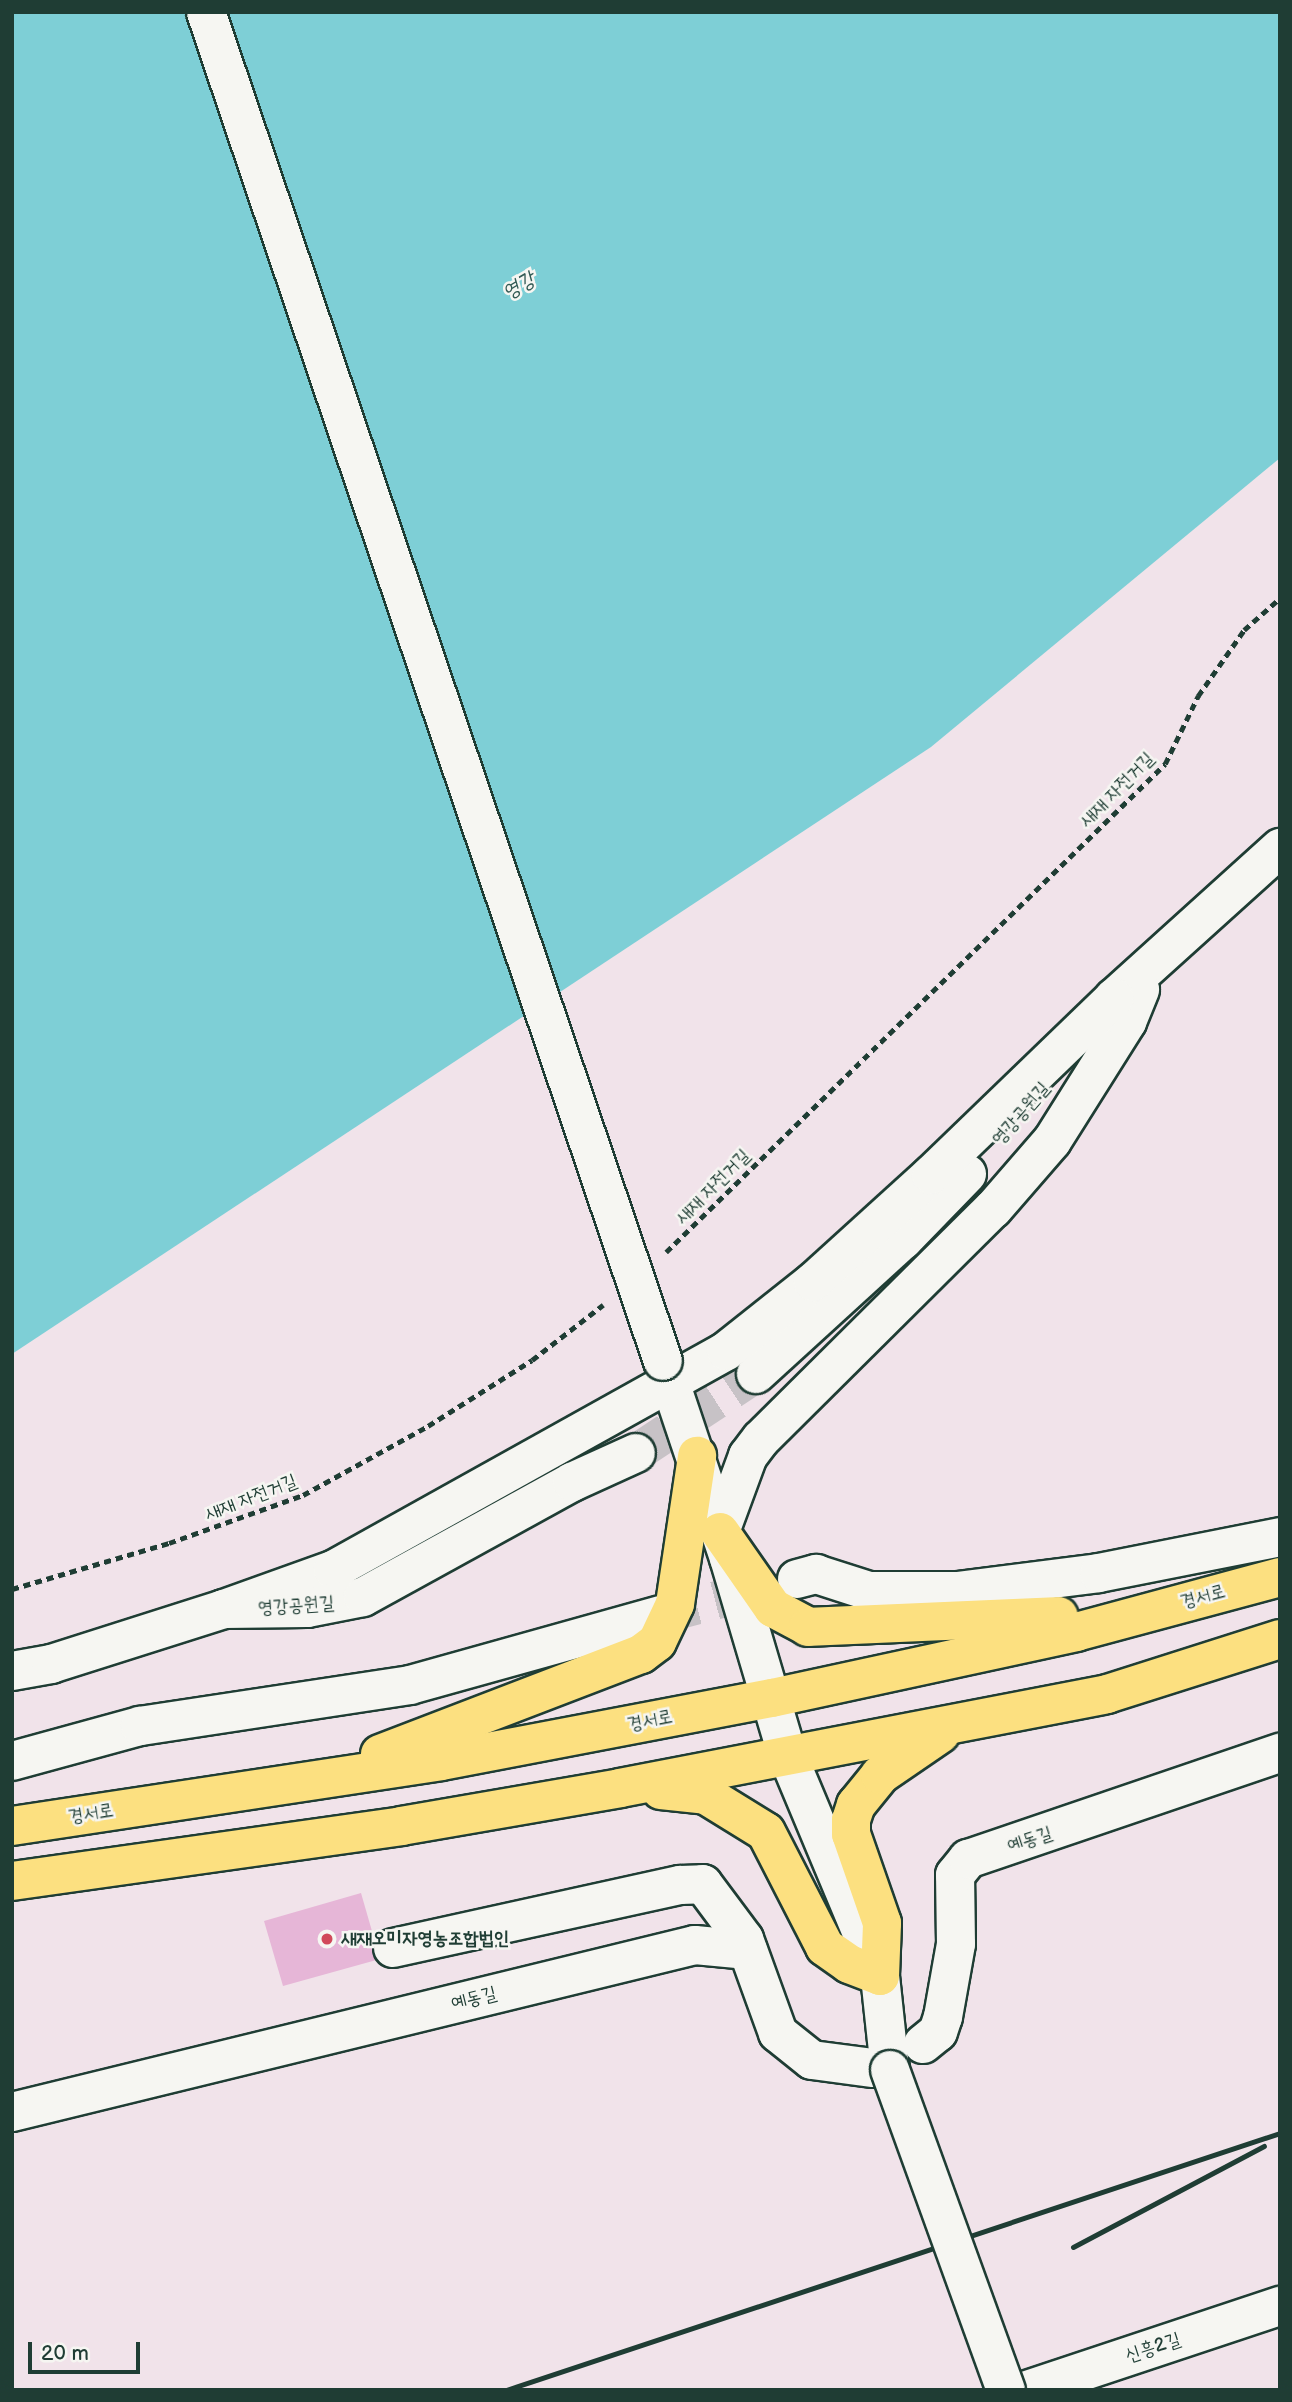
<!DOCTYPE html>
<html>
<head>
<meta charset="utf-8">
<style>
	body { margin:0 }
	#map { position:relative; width:1292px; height:2402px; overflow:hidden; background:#f1e3ea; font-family:"Balsamiq Sans","Poor Story",sans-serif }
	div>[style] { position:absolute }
	.water>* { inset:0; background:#7ecfd6 }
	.building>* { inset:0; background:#e6b6d7 }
	.minor-tunnel>* { height:38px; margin-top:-19px; transform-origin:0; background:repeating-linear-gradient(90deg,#c7c2c6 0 38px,transparent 0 57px) }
	.path>* { height:4.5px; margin-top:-2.25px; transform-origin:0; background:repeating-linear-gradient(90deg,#1f3d34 0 7px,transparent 0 12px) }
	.roads { filter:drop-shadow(2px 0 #1f3d34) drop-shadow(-2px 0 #1f3d34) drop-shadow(0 2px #1f3d34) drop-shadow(0 -2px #1f3d34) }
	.minor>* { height:38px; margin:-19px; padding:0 19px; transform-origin:19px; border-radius:19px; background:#f6f6f2 }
	.major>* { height:38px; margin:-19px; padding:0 19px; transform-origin:19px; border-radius:19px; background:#fce080 }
	.rail>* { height:5px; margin:-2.5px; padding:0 2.5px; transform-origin:2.5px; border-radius:2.5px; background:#1f3d34 }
	.bridges { filter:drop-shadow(2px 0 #1f3d34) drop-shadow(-2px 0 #1f3d34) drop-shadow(0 2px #1f3d34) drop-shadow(0 -2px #1f3d34) }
	.minor-bridge>* { height:38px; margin:-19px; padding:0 19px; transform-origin:19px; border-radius:19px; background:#f6f6f2 }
	.dots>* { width:19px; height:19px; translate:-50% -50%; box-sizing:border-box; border:4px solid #f6f6f2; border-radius:50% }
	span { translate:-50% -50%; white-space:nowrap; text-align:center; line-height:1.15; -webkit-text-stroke:5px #f6f6f2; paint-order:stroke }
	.street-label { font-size:19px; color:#1f3d34 }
	.poi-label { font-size:19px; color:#1f3d34; font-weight:700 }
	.left { translate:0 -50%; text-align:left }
	.water-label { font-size:21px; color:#325a54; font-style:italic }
	.frame { position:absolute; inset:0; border:14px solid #1f3d34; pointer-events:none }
	.scale { position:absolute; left:28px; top:2342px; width:112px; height:32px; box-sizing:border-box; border:4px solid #1f3d34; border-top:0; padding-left:9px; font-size:21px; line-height:24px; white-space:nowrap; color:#1f3d34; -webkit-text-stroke:5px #f6f6f2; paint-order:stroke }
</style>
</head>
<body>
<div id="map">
	<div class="water">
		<div style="clip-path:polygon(12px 12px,1280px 12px,1280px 458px,931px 747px,12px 1354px)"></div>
	</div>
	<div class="building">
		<div style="clip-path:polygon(361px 1893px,380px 1959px,283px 1986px,264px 1921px)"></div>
	</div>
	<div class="minor-tunnel">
		<div style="left:636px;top:1453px;width:144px;rotate:-33.4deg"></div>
		<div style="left:660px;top:1615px;width:115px;rotate:-14.6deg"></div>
	</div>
	<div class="path">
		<div style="left:666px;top:1252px;width:698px;rotate:-44.36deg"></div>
		<div style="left:1165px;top:764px;width:76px;rotate:-64.1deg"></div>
		<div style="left:1198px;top:696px;width:80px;rotate:-55.1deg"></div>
		<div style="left:1244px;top:630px;width:48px;rotate:-41.6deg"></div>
		<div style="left:12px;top:1589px;width:164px;rotate:-16.3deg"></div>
		<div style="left:169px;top:1543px;width:142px;rotate:-19.7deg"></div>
		<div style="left:303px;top:1495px;width:143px;rotate:-28.9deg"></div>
		<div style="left:428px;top:1426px;width:123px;rotate:-32.4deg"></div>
		<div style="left:532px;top:1360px;width:90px;rotate:-37.8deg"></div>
	</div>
	<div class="roads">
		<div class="minor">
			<div style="left:1098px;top:1019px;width:26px;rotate:-53deg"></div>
			<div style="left:1114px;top:998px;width:224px;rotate:-42.1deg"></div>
			<div style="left:663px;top:1361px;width:208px;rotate:71.5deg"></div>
			<div style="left:729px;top:1558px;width:204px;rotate:73.5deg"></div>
			<div style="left:787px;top:1754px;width:241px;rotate:67.3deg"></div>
			<div style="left:880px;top:1976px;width:95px;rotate:83.9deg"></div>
			<div style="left:756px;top:1374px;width:199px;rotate:-42.4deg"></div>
			<div style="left:903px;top:1240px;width:92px;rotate:-45.9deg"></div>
			<div style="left:720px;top:1532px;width:81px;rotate:-69.8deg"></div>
			<div style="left:748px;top:1456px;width:21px;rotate:-53deg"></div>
			<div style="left:761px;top:1439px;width:327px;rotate:-44.8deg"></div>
			<div style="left:993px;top:1209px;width:90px;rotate:-49.1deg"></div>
			<div style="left:1052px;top:1141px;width:141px;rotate:-57.8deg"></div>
			<div style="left:1127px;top:1022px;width:35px;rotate:-68deg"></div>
			<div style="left:797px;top:1579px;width:20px;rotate:-15deg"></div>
			<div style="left:816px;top:1574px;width:56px;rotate:17.8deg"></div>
			<div style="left:869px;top:1591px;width:88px"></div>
			<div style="left:957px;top:1591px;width:143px;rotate:-7.2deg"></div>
			<div style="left:1099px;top:1573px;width:185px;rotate:-11.2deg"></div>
			<div style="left:224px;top:1609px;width:116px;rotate:-19.7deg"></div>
			<div style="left:333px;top:1570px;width:450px;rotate:-29.1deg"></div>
			<div style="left:726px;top:1351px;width:111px;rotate:-38.4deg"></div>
			<div style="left:813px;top:1282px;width:159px;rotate:-42.2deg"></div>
			<div style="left:931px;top:1175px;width:255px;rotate:-44deg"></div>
			<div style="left:12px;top:1671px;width:40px;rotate:-10deg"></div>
			<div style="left:51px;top:1664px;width:182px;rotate:-17.6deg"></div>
			<div style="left:224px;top:1609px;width:83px;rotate:-0.7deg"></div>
			<div style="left:307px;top:1608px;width:57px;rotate:-11.1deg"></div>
			<div style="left:363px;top:1597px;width:239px;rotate:-28.8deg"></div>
			<div style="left:572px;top:1482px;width:70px;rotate:-24.4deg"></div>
			<div style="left:12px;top:1761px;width:133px;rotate:-15.3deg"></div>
			<div style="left:140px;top:1726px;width:273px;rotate:-8.6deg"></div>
			<div style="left:410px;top:1685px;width:260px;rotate:-15.6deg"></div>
			<div style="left:393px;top:1948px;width:294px;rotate:-12.4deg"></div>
			<div style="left:680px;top:1885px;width:23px;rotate:-2deg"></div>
			<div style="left:703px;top:1884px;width:69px;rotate:53.3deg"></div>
			<div style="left:744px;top:1939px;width:100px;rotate:70.1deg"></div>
			<div style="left:778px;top:2033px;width:43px;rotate:38.5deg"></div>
			<div style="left:812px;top:2060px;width:62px;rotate:7.5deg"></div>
			<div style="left:923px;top:2044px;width:19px;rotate:-39deg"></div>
			<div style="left:938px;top:2032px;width:16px;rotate:-72deg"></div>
			<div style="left:943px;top:2017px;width:74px;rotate:-79.9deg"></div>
			<div style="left:956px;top:1944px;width:69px;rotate:-90.8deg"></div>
			<div style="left:955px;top:1875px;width:21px;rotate:-51deg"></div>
			<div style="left:968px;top:1859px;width:330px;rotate:-18.8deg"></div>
			<div style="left:12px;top:2112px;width:703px;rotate:-13.74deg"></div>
			<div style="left:695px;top:1945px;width:53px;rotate:5.4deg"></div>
			<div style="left:1027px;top:2390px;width:267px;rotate:-18.4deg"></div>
		</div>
		<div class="major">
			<div style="left:720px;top:1532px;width:93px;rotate:55.1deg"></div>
			<div style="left:773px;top:1608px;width:40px;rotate:28deg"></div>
			<div style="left:808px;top:1627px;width:251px;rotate:-2.5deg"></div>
			<div style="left:380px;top:1754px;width:280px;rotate:-21deg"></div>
			<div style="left:641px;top:1654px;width:20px;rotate:-37deg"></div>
			<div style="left:657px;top:1642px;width:42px;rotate:-64.7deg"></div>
			<div style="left:675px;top:1604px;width:150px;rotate:-81.5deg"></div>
			<div style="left:661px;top:1790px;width:45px;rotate:6.3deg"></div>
			<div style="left:706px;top:1795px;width:70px;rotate:31.7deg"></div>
			<div style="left:766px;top:1832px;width:129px;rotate:62.8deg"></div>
			<div style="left:825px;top:1947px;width:29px;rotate:35deg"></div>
			<div style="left:849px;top:1964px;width:33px;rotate:21deg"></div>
			<div style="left:880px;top:1976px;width:53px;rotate:-87.8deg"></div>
			<div style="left:882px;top:1923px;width:94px;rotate:-109.2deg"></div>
			<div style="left:851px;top:1834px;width:14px;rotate:-90deg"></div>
			<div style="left:851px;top:1820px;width:16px;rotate:-72deg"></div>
			<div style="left:856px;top:1805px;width:38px;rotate:-51deg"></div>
			<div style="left:880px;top:1775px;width:73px;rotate:-34.3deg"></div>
			<div style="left:12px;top:1826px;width:434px;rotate:-8.6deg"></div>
			<div style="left:441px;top:1761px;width:337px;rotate:-10.8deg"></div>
			<div style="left:772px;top:1698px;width:311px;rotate:-12.2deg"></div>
			<div style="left:1076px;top:1632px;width:211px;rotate:-15.1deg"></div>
			<div style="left:12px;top:1881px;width:393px;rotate:-8deg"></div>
			<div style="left:401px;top:1826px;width:222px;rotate:-9.8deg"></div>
			<div style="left:620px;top:1788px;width:496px;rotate:-10.9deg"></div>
			<div style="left:1107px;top:1694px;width:182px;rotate:-17.6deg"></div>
		</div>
	</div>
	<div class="rail">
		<div style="left:1073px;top:2247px;width:216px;rotate:-27.9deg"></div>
		<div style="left:506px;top:2390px;width:816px;rotate:-18.37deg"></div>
	</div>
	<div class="bridges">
		<div class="minor-bridge">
			<div style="left:206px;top:12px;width:1424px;rotate:71.29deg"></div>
			<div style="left:890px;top:2070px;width:340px;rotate:70.1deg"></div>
		</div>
	</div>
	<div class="dots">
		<div style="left:327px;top:1939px;background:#d1495b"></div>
	</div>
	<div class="street-label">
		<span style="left:1117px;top:790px;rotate:-45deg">새재 자전거길</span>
		<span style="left:1021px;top:1114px;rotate:-49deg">영강공원길</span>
		<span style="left:713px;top:1187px;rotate:-45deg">새재 자전거길</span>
		<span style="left:251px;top:1498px;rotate:-21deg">새재 자전거길</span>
		<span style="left:1203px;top:1597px;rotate:-15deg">경서로</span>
		<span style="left:296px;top:1606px;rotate:-4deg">영강공원길</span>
		<span style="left:650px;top:1721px;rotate:-11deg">경서로</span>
		<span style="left:91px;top:1814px;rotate:-9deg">경서로</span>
		<span style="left:1030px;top:1840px;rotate:-18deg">예동길</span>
		<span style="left:474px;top:1999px;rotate:-14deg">예동길</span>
		<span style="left:1153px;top:2348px;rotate:-18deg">신흥2길</span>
	</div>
	<div class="poi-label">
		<span class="left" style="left:341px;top:1939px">새재오미자영농조합법인</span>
	</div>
	<div class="water-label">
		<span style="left:519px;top:286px;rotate:-30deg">영강</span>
	</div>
	<div class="frame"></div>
	<div class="scale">20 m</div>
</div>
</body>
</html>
